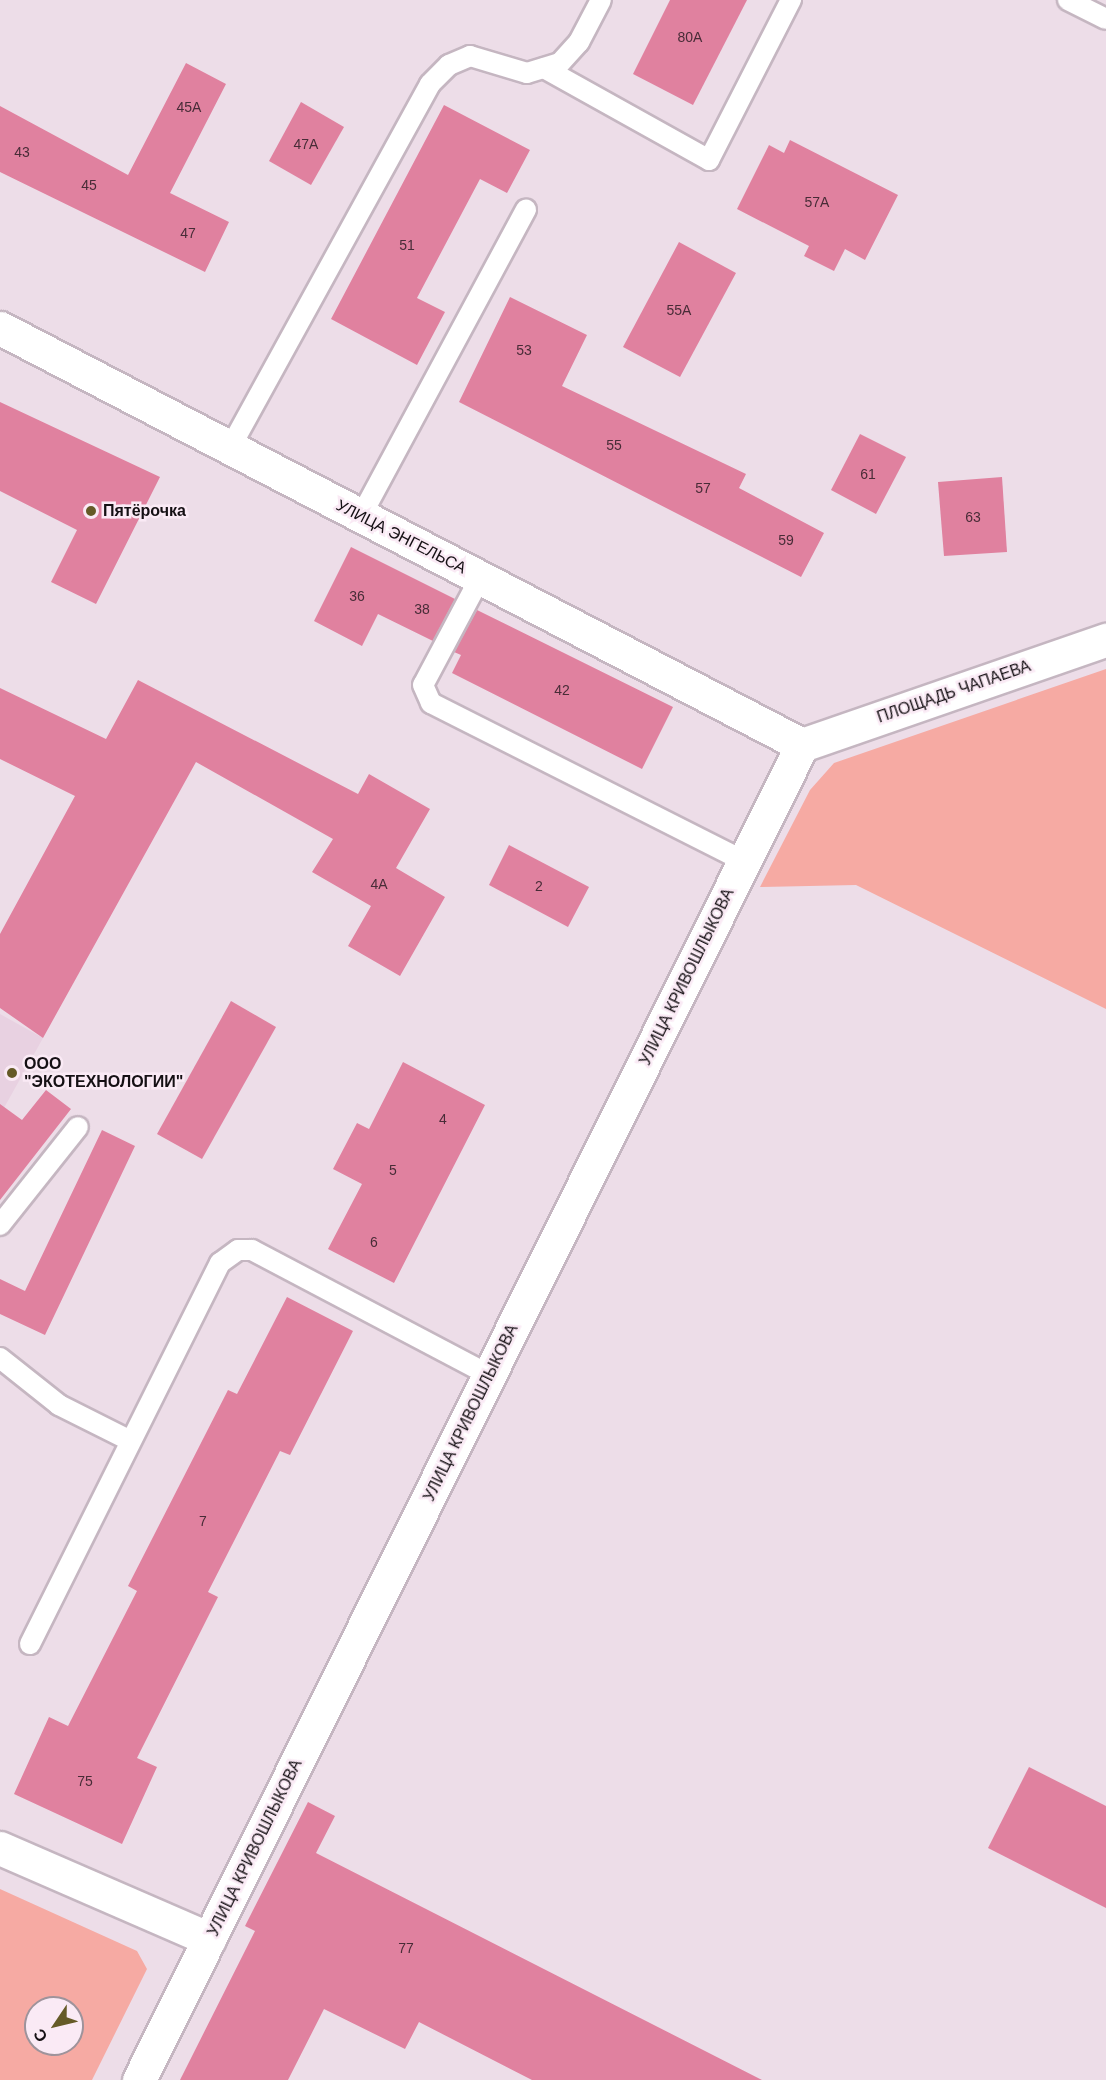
<!DOCTYPE html>
<html>
<head>
<meta charset="utf-8">
<style>
	body { margin:0 }
	#map { position:relative; width:1106px; height:2080px; overflow:hidden; background:#eddde8; font-family:Arial,sans-serif }
	div>[style] { position:absolute }
	.built>* { inset:0; background:#e8d1e1 }
	.green>* { inset:0; background:#f6aaa3 }
	.building>* { inset:0; background:#e0819f }
	.roads { filter:drop-shadow(2px 0 #c5b6c1) drop-shadow(-2px 0 #c5b6c1) drop-shadow(0 2px #c5b6c1) drop-shadow(0 -2px #c5b6c1) }
	.service>* { height:20px; margin:-10px; padding:0 10px; transform-origin:10px; border-radius:10px; background:#fff }
	.minor>* { height:33px; margin:-16.5px; padding:0 16.5px; transform-origin:16.5px; border-radius:16.5px; background:#fff }
	.dots>* { width:16px; height:16px; translate:-50% -50%; box-sizing:border-box; border:3px solid #faeaf5; border-radius:50% }
	span { translate:-50% -50%; white-space:nowrap; text-align:center; line-height:1.15; -webkit-text-stroke:5px #faeaf5; paint-order:stroke }
	.number-label { font-size:14px; color:#482c37 }
	.number-label span { -webkit-text-stroke-width:0 }
	.poi-label { font-size:16px; color:#151014; font-weight:700 }
	.left { translate:0 -50%; text-align:left }
	.street-label { font-size:16px; color:#151014 }
	.north { position:absolute; left:24px; top:1996px; width:60px; height:60px; box-sizing:border-box; background:#faeaf5; border:2px solid #9e939b; border-radius:50%; rotate:235deg; font-size:16px; font-weight:700; line-height:24px; text-align:center; color:#151014 }
	.north::after { content:''; display:block; margin:auto; width:21px; height:27px; background:#655a27; clip-path:polygon(50% 0,100% 100%,50% 72%,0 100%) }
</style>
</head>
<body>
<div id="map">
	<div class="built">
		<div style="clip-path:polygon(0 1014px,43px 1038px,0 1115px)"></div>
	</div>
	<div class="green">
		<div style="clip-path:polygon(1106px 669px,1106px 1009px,856px 885px,760px 887px,810px 790px,834px 763px)"></div>
		<div style="clip-path:polygon(evenodd,0 1889px,137px 1951px,147px 1969px,92px 2080px,0 2080px,0 1889px,36px 2008px,72px 2008px,72px 2044px,36px 2044px,36px 2008px)"></div>
	</div>
	<div class="building">
		<div style="clip-path:polygon(670px 0,747px 0,693px 105px,633px 74px)"></div>
		<div style="clip-path:polygon(186px 63px,226px 84px,170px 193px,229px 222px,205px 272px,0 172px,0 106px,128px 175px)"></div>
		<div style="clip-path:polygon(301px 102px,344px 127px,311px 185px,269px 161px)"></div>
		<div style="clip-path:polygon(444px 105px,530px 150px,507px 193px,480px 179px,417px 298px,445px 312px,417px 365px,331px 319px)"></div>
		<div style="clip-path:polygon(790px 140px,898px 195px,865px 260px,845px 249px,834px 271px,804px 256px,809px 246px,737px 209px,769px 145px,784px 153px)"></div>
		<div style="clip-path:polygon(679px 242px,736px 273px,680px 377px,623px 347px)"></div>
		<div style="clip-path:polygon(510px 297px,587px 335px,562px 386px,746px 474px,739px 488px,824px 533px,801px 577px,459px 402px)"></div>
		<div style="clip-path:polygon(0 402px,160px 477px,96px 604px,51px 582px,77px 530px,0 491px)"></div>
		<div style="clip-path:polygon(860px 434px,906px 457px,876px 514px,831px 490px)"></div>
		<div style="clip-path:polygon(1002px 477px,1007px 552px,944px 556px,938px 482px)"></div>
		<div style="clip-path:polygon(351px 547px,455px 599px,433px 641px,378px 614px,362px 646px,314px 621px)"></div>
		<div style="clip-path:polygon(477px 610px,673px 707px,642px 769px,452px 673px,461px 655px,454px 652px)"></div>
		<div style="clip-path:polygon(138px 680px,358px 794px,369px 774px,430px 809px,396px 868px,445px 897px,400px 976px,348px 946px,371px 906px,312px 872px,333px 839px,196px 762px,43px 1038px,0 1008px,0 934px,75px 796px,0 759px,0 688px,106px 739px)"></div>
		<div style="clip-path:polygon(509px 845px,589px 887px,568px 927px,489px 885px)"></div>
		<div style="clip-path:polygon(231px 1001px,276px 1027px,202px 1159px,157px 1134px)"></div>
		<div style="clip-path:polygon(403px 1062px,485px 1105px,394px 1283px,328px 1249px,362px 1184px,333px 1169px,357px 1123px,369px 1129px)"></div>
		<div style="clip-path:polygon(46px 1090px,71px 1109px,0 1200px,0 1104px,22px 1120px)"></div>
		<div style="clip-path:polygon(102px 1130px,135px 1146px,45px 1335px,0 1314px,0 1279px,25px 1291px)"></div>
		<div style="clip-path:polygon(287px 1297px,353px 1331px,290px 1455px,280px 1451px,208px 1592px,218px 1597px,137px 1758px,157px 1767px,122px 1844px,14px 1794px,49px 1717px,68px 1726px,137px 1591px,128px 1586px,228px 1390px,237px 1394px)"></div>
		<div style="clip-path:polygon(1029px 1767px,1106px 1806px,1106px 1908px,988px 1848px)"></div>
		<div style="clip-path:polygon(308px 1802px,335px 1816px,316px 1853px,762px 2080px,532px 2080px,419px 2022px,405px 2049px,324px 2009px,288px 2080px,180px 2080px,255px 1931px,245px 1926px)"></div>
	</div>
	<div class="roads">
		<div class="service">
			<div style="left:1068px;top:0;width:42px;rotate:26.6deg"></div>
			<div style="left:544px;top:68px;width:189px;rotate:29.1deg"></div>
			<div style="left:709px;top:160px;width:180px;rotate:-62.9deg"></div>
			<div style="left:230px;top:448px;width:415px;rotate:-61.2deg"></div>
			<div style="left:430px;top:84px;width:27px;rotate:-45deg"></div>
			<div style="left:449px;top:65px;width:23px;rotate:-23deg"></div>
			<div style="left:470px;top:56px;width:59px;rotate:16.6deg"></div>
			<div style="left:527px;top:73px;width:34px;rotate:-17deg"></div>
			<div style="left:560px;top:63px;width:28px;rotate:-48deg"></div>
			<div style="left:579px;top:42px;width:47px;rotate:-62.4deg"></div>
			<div style="left:361px;top:516px;width:348px;rotate:-61.7deg"></div>
			<div style="left:480px;top:578px;width:121px;rotate:118deg"></div>
			<div style="left:423px;top:685px;width:20px;rotate:66deg"></div>
			<div style="left:431px;top:703px;width:351px;rotate:26.8deg"></div>
			<div style="left:0;top:1225px;width:125px;rotate:-51.5deg"></div>
			<div style="left:0;top:1358px;width:75px;rotate:38.5deg"></div>
			<div style="left:59px;top:1405px;width:80px;rotate:26.6deg"></div>
			<div style="left:30px;top:1644px;width:426px;rotate:-63.5deg"></div>
			<div style="left:220px;top:1263px;width:22px;rotate:-36deg"></div>
			<div style="left:238px;top:1250px;width:14px"></div>
			<div style="left:252px;top:1250px;width:268px;rotate:27.8deg"></div>
		</div>
		<div class="minor">
			<div style="left:0;top:328px;width:904px;rotate:27.47deg"></div>
			<div style="left:802px;top:745px;width:322px;rotate:-19.1deg"></div>
			<div style="left:0;top:1848px;width:228px;rotate:23.5deg"></div>
			<div style="left:139px;top:2080px;width:1491px;rotate:-63.59deg"></div>
		</div>
	</div>
	<div class="dots">
		<div style="left:91px;top:511px;background:#655a27"></div>
		<div style="left:12px;top:1073px;background:#655a27"></div>
	</div>
	<div class="number-label">
		<span style="left:690px;top:37px">80А</span>
		<span style="left:189px;top:107px">45А</span>
		<span style="left:306px;top:144px">47А</span>
		<span style="left:22px;top:152px">43</span>
		<span style="left:89px;top:185px">45</span>
		<span style="left:817px;top:202px">57А</span>
		<span style="left:188px;top:233px">47</span>
		<span style="left:407px;top:245px">51</span>
		<span style="left:679px;top:310px">55А</span>
		<span style="left:524px;top:350px">53</span>
		<span style="left:614px;top:445px">55</span>
		<span style="left:868px;top:474px">61</span>
		<span style="left:703px;top:488px">57</span>
		<span style="left:973px;top:517px">63</span>
		<span style="left:786px;top:540px">59</span>
		<span style="left:357px;top:596px">36</span>
		<span style="left:422px;top:609px">38</span>
		<span style="left:562px;top:690px">42</span>
		<span style="left:379px;top:884px">4А</span>
		<span style="left:539px;top:886px">2</span>
		<span style="left:443px;top:1119px">4</span>
		<span style="left:393px;top:1170px">5</span>
		<span style="left:374px;top:1242px">6</span>
		<span style="left:203px;top:1521px">7</span>
		<span style="left:85px;top:1781px">75</span>
		<span style="left:406px;top:1948px">77</span>
	</div>
	<div class="poi-label">
		<span class="left" style="left:103px;top:511px">Пятёрочка</span>
		<span class="left" style="left:24px;top:1073px">ООО<br>"ЭКОТЕХНОЛОГИИ"</span>
	</div>
	<div class="street-label">
		<span style="left:401px;top:537px;rotate:27deg">УЛИЦА ЭНГЕЛЬСА</span>
		<span style="left:954px;top:692px;rotate:-19deg">ПЛОЩАДЬ ЧАПАЕВА</span>
		<span style="left:687px;top:977px;rotate:-64deg">УЛИЦА КРИВОШЛЫКОВА</span>
		<span style="left:471px;top:1413px;rotate:-64deg">УЛИЦА КРИВОШЛЫКОВА</span>
		<span style="left:255px;top:1848px;rotate:-64deg">УЛИЦА КРИВОШЛЫКОВА</span>
	</div>
	<div class="north">С</div>
</div>
</body>
</html>
